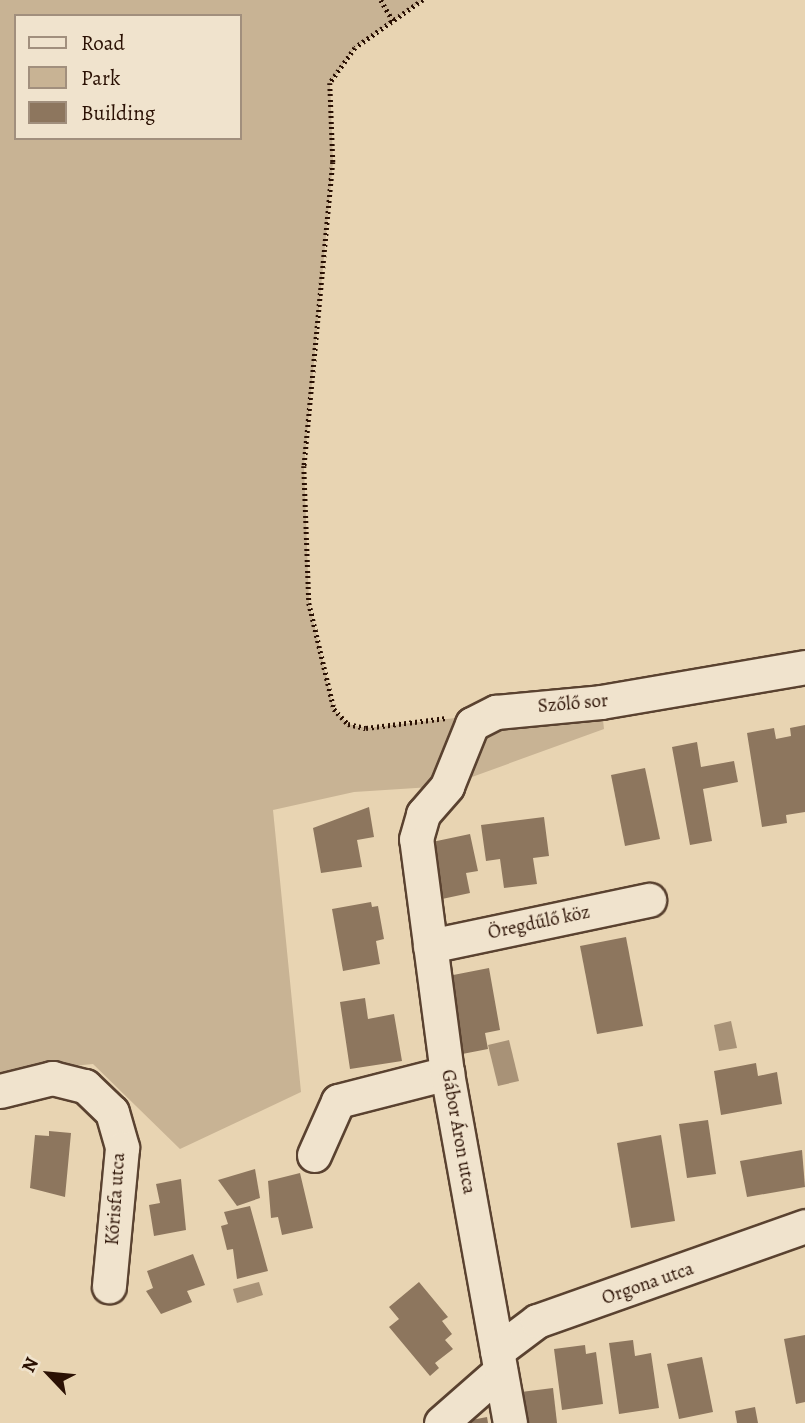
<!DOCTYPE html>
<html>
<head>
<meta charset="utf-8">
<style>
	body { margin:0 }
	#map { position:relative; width:805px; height:1423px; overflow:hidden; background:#e8d4b2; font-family:Alegreya,serif }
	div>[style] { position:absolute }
	.green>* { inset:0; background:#c8b394 }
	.water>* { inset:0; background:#a89277 }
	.building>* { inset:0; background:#8d765e }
	.path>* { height:4.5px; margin-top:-2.25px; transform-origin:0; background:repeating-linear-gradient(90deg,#2b1104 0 2px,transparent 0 5.5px) }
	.roads { filter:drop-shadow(2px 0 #5a4230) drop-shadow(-2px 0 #5a4230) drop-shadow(0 2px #5a4230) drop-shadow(0 -2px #5a4230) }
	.minor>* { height:33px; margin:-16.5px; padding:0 16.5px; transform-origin:16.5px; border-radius:16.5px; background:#f0e3cd }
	span { translate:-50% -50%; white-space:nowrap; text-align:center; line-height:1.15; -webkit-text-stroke:5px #f0e3cd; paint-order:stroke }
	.street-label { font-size:19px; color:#2b1104 }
	.legend { position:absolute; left:14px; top:14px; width:228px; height:126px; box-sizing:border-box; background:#f0e3cd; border:2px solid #a18f7d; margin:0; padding:9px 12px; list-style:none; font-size:21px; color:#2b1104 }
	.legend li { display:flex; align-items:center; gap:14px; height:35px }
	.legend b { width:35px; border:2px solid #a18f7d }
	.north { position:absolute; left:14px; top:1339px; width:70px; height:70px; -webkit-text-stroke:5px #f0e3cd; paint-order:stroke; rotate:296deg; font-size:19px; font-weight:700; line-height:28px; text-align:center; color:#2b1104 }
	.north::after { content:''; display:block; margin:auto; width:24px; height:32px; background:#2b1104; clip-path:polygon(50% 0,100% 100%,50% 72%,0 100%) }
</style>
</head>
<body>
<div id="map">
	<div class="green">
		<div style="clip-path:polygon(evenodd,0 0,423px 0,355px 48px,330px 83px,333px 162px,304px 466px,309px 603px,334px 709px,348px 724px,366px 728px,601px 702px,604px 729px,447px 786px,354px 792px,273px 810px,301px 1092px,180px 1149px,93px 1064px,0 1073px,0 0,16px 16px,240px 16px,240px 138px,16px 138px,16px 16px)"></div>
	</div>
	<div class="water">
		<div style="clip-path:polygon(731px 1021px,737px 1048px,719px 1051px,714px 1025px)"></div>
		<div style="clip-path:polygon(509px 1040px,519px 1081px,498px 1086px,488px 1045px)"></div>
		<div style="clip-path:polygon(259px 1282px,263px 1295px,237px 1303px,233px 1289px)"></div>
	</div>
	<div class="building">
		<div style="clip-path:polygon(805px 725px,805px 812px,786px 815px,787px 823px,762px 827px,747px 733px,774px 728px,776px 739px,791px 736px,790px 728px)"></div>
		<div style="clip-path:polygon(697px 742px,701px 767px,734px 761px,738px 782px,703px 789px,712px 841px,690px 845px,672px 747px)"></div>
		<div style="clip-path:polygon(645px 768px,660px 839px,625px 846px,611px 775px)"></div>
		<div style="clip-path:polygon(369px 807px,374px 837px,357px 840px,362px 867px,321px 873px,313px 828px)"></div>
		<div style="clip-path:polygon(544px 817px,549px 856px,533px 858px,537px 884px,504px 888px,500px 859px,486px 861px,481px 825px)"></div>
		<div style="clip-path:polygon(470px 834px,478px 871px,466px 873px,470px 893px,442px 899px,439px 883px,429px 885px,424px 859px,435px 857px,432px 842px)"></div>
		<div style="clip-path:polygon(371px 902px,372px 907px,378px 906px,384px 939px,376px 941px,380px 964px,343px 971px,332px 909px)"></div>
		<div style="clip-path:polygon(626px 937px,643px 1026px,597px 1034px,580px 946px)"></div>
		<div style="clip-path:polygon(489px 968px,500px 1030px,485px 1033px,488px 1049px,457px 1055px,443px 977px)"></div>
		<div style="clip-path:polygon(365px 998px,368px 1019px,394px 1014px,402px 1061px,350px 1069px,340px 1002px)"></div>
		<div style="clip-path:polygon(756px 1063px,758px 1076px,777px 1072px,782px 1104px,721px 1115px,714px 1071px)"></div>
		<div style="clip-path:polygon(708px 1120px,716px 1174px,687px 1178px,679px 1124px)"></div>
		<div style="clip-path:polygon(49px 1131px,71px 1133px,65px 1197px,30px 1188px,35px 1135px,49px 1136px)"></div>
		<div style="clip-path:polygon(661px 1135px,675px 1221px,631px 1228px,617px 1143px)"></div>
		<div style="clip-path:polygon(802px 1150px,805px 1187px,747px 1197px,740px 1161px)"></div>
		<div style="clip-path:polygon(255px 1169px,260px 1198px,237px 1206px,218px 1180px)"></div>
		<div style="clip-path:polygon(300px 1173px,313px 1228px,282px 1235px,278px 1217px,271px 1218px,268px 1181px)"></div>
		<div style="clip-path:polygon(181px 1179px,186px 1230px,154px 1236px,149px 1205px,160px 1203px,156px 1184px)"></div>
		<div style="clip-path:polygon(250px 1206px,268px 1271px,237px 1279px,233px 1249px,227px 1250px,221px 1226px,228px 1224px,224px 1212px)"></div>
		<div style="clip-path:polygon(193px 1254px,205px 1285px,187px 1291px,192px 1302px,161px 1314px,146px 1291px,153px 1288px,147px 1271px)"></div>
		<div style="clip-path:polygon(419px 1282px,448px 1317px,442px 1321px,452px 1334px,445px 1340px,453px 1349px,435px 1363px,439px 1368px,430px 1376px,389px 1327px,399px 1319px,389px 1307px)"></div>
		<div style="clip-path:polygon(805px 1335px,805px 1402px,796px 1404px,784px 1339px)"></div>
		<div style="clip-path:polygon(633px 1340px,635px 1356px,651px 1353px,659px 1408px,619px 1414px,609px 1343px)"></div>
		<div style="clip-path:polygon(585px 1345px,586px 1354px,596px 1352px,603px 1404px,562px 1410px,554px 1349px)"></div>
		<div style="clip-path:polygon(702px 1357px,713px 1412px,679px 1419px,667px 1364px)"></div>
		<div style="clip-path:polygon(553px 1388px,557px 1423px,525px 1423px,521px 1392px)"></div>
		<div style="clip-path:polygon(755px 1407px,758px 1423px,737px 1423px,735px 1411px)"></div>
		<div style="clip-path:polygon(487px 1417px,488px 1423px,462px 1423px,461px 1422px)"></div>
	</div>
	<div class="path">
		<div style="left:381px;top:0;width:24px;rotate:60deg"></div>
		<div style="left:423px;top:0;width:83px;rotate:144.8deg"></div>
		<div style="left:355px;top:48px;width:43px;rotate:125.5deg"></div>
		<div style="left:330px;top:83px;width:79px;rotate:87.8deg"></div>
		<div style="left:333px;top:162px;width:305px;rotate:95.4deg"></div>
		<div style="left:304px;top:466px;width:137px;rotate:87.9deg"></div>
		<div style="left:309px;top:603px;width:109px;rotate:76.7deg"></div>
		<div style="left:334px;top:709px;width:21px;rotate:47deg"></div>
		<div style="left:348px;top:724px;width:18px;rotate:13deg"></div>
		<div style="left:366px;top:728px;width:81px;rotate:-7.1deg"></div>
	</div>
	<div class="roads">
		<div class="minor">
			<div style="left:430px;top:946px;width:224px;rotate:-11.9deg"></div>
			<div style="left:0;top:1091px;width:54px;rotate:-14deg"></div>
			<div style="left:52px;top:1078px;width:34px;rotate:14deg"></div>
			<div style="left:85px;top:1086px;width:37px;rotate:44deg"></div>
			<div style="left:112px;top:1112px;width:37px;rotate:74deg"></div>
			<div style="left:122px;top:1148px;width:139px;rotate:95.4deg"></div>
			<div style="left:314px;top:1155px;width:59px;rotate:-66deg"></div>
			<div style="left:338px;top:1101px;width:113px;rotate:-14.4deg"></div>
			<div style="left:497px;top:1351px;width:50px;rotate:-36.9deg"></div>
			<div style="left:537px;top:1321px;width:284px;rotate:-19.5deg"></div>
			<div style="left:441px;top:1423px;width:79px;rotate:-41.4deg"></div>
			<div style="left:510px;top:1423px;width:356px;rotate:-100.2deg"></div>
			<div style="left:447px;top:1073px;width:236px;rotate:-97.5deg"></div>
			<div style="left:416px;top:839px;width:26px;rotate:-74deg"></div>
			<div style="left:423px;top:814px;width:37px;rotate:-49deg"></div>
			<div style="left:447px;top:786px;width:67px;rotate:-68deg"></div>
			<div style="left:472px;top:724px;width:27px;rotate:-27deg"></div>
			<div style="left:496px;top:712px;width:105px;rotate:-5.4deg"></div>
			<div style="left:601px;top:702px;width:207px;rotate:-9.7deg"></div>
		</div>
	</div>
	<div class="street-label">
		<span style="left:573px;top:704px;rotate:-5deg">Szőlő sor</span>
		<span style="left:539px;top:923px;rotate:-12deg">Öregdűlő köz</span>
		<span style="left:458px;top:1132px;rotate:80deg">Gábor Áron utca</span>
		<span style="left:116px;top:1199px;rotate:-86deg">Kőrisfa utca</span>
		<span style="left:648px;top:1284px;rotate:-19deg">Orgona utca</span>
	</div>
	<ul class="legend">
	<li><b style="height:9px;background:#f0e3cd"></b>Road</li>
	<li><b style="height:19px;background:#c8b394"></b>Park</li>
	<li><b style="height:19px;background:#8d765e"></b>Building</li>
	</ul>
	<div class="north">N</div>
</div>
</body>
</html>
